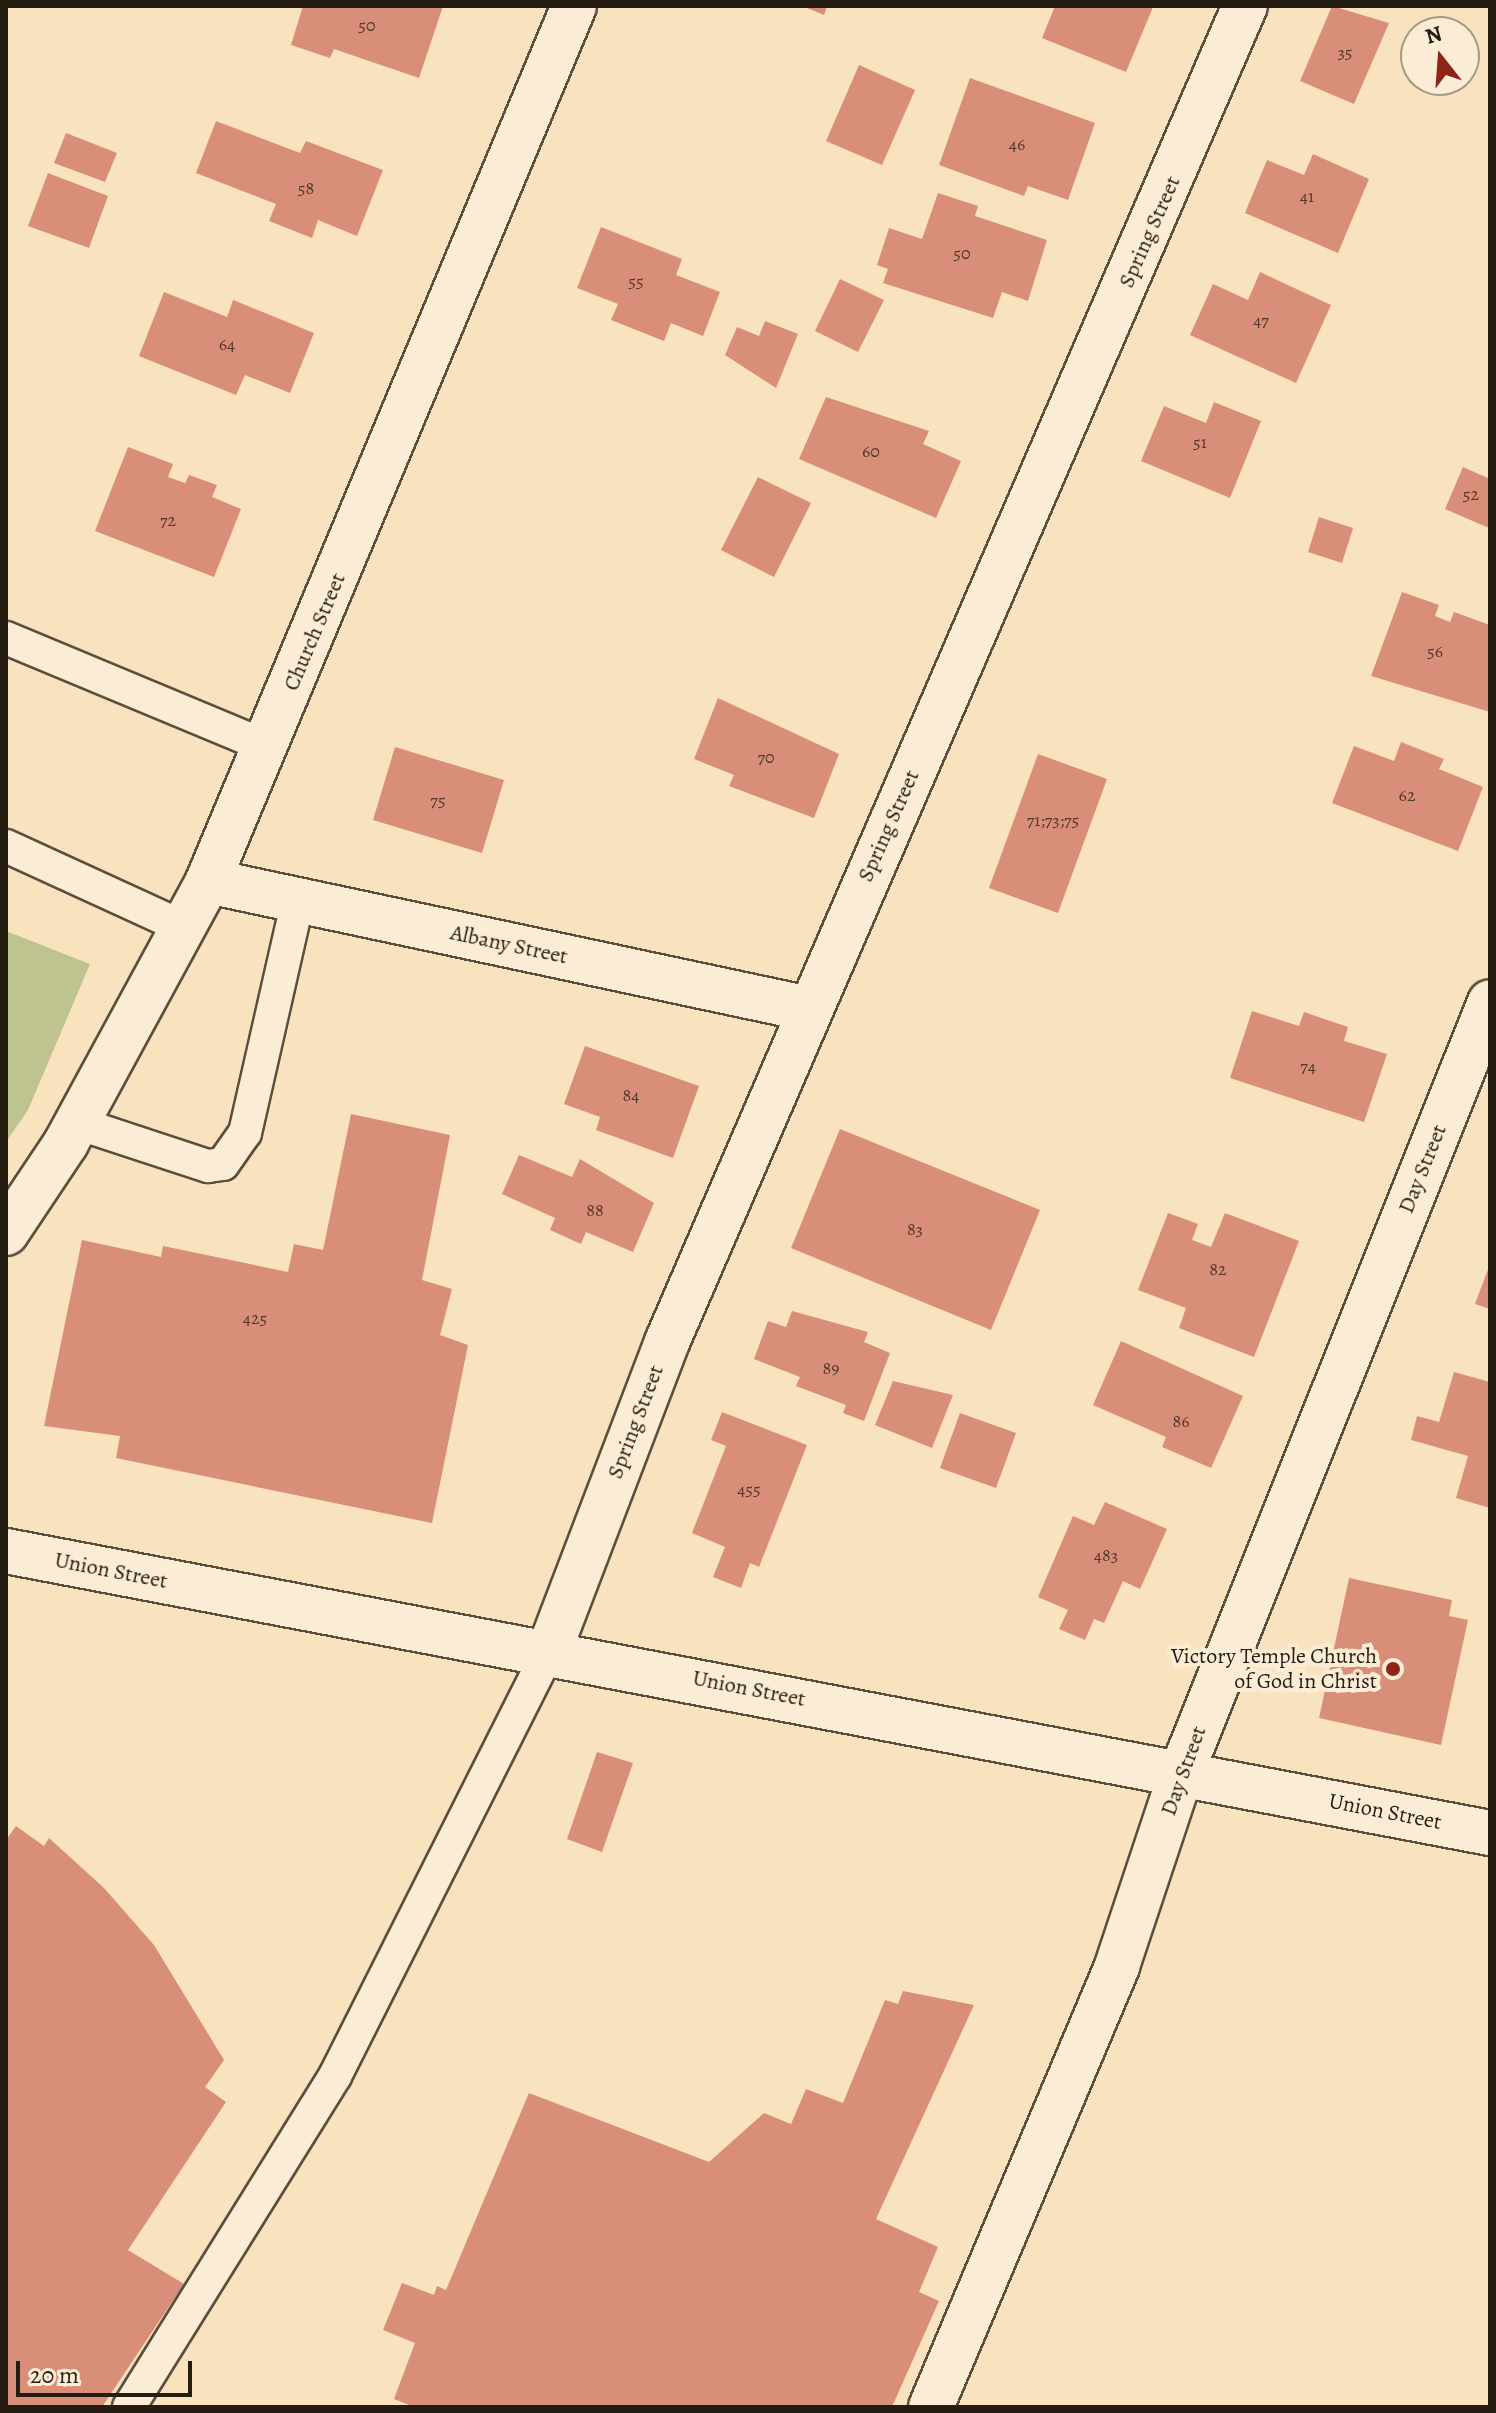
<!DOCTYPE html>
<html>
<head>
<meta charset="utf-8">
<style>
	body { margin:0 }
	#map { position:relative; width:1496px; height:2413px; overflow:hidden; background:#f9e3be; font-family:Alegreya,serif }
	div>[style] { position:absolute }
	.green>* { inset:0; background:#bfc390 }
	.building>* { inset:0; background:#d98e79 }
	.roads { filter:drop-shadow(2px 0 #5b4e3d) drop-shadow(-2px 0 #5b4e3d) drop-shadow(0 2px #5b4e3d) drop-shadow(0 -2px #5b4e3d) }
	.service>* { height:32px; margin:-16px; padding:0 16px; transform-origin:16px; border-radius:16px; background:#fbedd5 }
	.minor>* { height:44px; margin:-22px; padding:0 22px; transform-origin:22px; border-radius:22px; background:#fbedd5 }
	.secondary>* { height:44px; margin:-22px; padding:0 22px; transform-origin:22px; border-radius:22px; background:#fbedd5 }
	.dots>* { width:22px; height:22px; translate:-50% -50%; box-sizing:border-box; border:4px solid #fbedd5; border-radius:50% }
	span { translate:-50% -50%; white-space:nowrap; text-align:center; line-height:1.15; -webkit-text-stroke:8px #fbedd5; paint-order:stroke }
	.number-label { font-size:18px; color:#53392c }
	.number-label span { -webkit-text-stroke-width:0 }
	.street-label { font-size:22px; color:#261d12 }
	.poi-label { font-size:22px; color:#261d12 }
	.right { translate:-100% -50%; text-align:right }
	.frame { position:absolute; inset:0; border:8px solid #261d12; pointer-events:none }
	.north { position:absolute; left:1400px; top:16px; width:80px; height:80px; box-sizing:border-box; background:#fbedd5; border:2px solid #a69a87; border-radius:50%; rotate:343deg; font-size:22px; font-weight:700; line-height:32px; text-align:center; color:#261d12 }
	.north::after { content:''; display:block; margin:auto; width:28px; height:36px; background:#8f2418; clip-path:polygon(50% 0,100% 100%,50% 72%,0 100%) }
	.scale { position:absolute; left:16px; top:2361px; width:176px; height:36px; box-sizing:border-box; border:4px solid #261d12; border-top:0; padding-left:10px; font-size:24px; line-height:28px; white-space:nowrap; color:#261d12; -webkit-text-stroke:6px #fbedd5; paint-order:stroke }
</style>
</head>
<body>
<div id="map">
	<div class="green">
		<div style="clip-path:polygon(6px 931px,90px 964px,28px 1110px,6px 1142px)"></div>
	</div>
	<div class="building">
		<div style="clip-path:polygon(303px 6px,443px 6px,419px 78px,334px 49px,330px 58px,291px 45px)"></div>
		<div style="clip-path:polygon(802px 6px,827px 6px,824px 15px)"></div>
		<div style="clip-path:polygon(1055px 6px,1151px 6px,1153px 7px,1126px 72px,1042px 38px)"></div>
		<div style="clip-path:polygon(1332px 6px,1389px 23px,1354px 104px,1300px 81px)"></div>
		<div style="clip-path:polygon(859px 65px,915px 90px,882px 165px,826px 141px)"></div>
		<div style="clip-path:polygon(970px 78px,1095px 123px,1068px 200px,1028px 186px,1024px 196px,939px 165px)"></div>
		<div style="clip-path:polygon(216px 121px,300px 153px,306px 141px,383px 170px,357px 236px,318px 220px,312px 238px,269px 221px,276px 204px,196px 173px)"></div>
		<div style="clip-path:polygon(66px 133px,117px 153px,105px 182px,54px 163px)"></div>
		<div style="clip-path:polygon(1313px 154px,1369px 179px,1338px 253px,1245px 213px,1267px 160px,1304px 175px)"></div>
		<div style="clip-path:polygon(48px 173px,108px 196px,89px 248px,28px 226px)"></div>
		<div style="clip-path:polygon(938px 193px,978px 206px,975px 216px,1047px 240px,1028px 301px,1002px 292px,993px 318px,883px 283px,888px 269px,877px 265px,889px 228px,922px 239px)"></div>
		<div style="clip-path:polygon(601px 227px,682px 259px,676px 275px,720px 292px,703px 336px,671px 323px,664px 341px,611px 320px,618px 304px,577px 288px)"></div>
		<div style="clip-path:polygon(1260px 272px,1331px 305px,1296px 383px,1190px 335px,1213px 284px,1248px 300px)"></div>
		<div style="clip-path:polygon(840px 279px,884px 300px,858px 352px,815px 331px)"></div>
		<div style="clip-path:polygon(164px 292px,227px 317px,233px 300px,314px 333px,290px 393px,245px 375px,236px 395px,139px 356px)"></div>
		<div style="clip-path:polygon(765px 321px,798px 334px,776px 388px,725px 355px,737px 327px,759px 336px)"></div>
		<div style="clip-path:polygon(826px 397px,929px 431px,923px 444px,961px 461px,936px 518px,799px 459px)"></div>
		<div style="clip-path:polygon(1214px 402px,1261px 421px,1230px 498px,1141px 461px,1164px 406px,1206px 423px)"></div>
		<div style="clip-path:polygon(128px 447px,173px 464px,168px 477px,185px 483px,189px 475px,217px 485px,212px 497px,241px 509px,214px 577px,95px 531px)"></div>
		<div style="clip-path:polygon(1463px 467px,1490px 479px,1490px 542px,1489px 528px,1445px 509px)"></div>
		<div style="clip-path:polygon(758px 477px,811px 503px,774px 577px,721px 550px)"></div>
		<div style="clip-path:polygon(1319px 517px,1353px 528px,1342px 563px,1308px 552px)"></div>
		<div style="clip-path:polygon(1402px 592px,1439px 605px,1435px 616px,1450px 622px,1454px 612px,1490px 625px,1490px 712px,1371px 676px)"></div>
		<div style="clip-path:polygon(718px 698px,839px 754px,814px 818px,729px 786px,734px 775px,694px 759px)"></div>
		<div style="clip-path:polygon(1401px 742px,1444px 759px,1439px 769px,1483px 787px,1458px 851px,1332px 803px,1354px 746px,1394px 761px)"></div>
		<div style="clip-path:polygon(395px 747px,504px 780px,482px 853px,373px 820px)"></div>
		<div style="clip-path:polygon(1038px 754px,1107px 779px,1058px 913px,989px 888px)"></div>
		<div style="clip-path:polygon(1252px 1011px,1299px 1026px,1304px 1012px,1348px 1027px,1344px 1041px,1387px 1054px,1364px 1122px,1230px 1078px)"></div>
		<div style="clip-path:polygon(585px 1046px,699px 1086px,673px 1158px,596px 1130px,600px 1117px,564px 1104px)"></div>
		<div style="clip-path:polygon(351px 1114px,450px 1135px,422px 1280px,452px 1289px,440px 1335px,468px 1345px,432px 1523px,116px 1458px,120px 1436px,44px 1426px,82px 1240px,161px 1257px,163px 1246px,288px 1272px,294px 1244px,323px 1250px)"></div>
		<div style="clip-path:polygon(840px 1129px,1040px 1210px,991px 1330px,791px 1248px)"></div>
		<div style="clip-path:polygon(519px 1155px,572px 1177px,580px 1159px,654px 1203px,633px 1252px,586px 1232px,581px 1244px,550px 1230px,555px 1218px,502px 1194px)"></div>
		<div style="clip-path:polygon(1168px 1213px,1198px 1224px,1192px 1240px,1211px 1247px,1225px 1213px,1299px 1241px,1254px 1357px,1179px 1328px,1186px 1308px,1138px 1290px)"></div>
		<div style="clip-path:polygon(1490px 1264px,1490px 1309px,1475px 1304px)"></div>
		<div style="clip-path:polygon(792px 1311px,868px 1332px,864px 1342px,890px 1353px,864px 1421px,843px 1413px,846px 1405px,796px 1386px,800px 1377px,754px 1359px,768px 1321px,786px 1327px)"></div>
		<div style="clip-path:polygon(1121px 1341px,1243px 1396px,1211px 1468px,1162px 1447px,1166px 1437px,1093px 1405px)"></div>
		<div style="clip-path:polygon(1454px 1372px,1490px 1382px,1490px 1508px,1456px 1498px,1468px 1456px,1411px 1440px,1417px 1416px,1439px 1422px)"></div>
		<div style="clip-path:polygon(893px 1381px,953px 1395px,932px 1448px,875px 1425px)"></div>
		<div style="clip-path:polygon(722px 1412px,807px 1445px,759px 1567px,750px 1563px,741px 1588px,713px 1577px,725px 1547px,692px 1533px,726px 1446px,711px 1440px)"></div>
		<div style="clip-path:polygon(960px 1413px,1016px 1433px,996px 1488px,940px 1468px)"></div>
		<div style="clip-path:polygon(1105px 1502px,1167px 1529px,1140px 1589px,1123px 1581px,1104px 1623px,1094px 1619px,1085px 1640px,1059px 1629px,1068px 1610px,1038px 1597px,1073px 1516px,1094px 1525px)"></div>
		<div style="clip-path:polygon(1349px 1578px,1452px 1600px,1449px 1616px,1468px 1620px,1441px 1745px,1319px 1718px)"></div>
		<div style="clip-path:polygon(597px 1752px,633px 1763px,602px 1852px,567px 1839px)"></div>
		<div style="clip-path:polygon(16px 1826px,44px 1846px,49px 1838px,104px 1888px,154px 1945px,224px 2060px,205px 2087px,226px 2102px,128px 2250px,184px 2284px,102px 2407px,6px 2407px,6px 1840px)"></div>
		<div style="clip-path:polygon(903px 1991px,974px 2005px,876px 2219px,938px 2247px,919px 2292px,939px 2301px,892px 2407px,414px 2407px,394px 2399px,415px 2343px,383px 2330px,402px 2283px,434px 2295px,437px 2286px,446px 2290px,529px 2093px,709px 2162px,764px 2113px,791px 2124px,806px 2089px,843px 2103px,885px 2000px,898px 2004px)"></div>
	</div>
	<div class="roads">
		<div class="service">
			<div style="left:6px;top:638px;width:282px;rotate:22.6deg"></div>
			<div style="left:6px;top:846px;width:195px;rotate:24.6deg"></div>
			<div style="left:77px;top:1123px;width:138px;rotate:18.2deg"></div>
			<div style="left:208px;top:1166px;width:15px;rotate:-8deg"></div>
			<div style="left:223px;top:1164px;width:38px;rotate:-55deg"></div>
			<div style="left:245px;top:1133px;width:239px;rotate:-77.2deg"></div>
			<div style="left:129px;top:2407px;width:390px;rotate:-58.1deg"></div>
			<div style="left:335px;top:2076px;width:476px;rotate:-63.3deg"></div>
		</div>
		<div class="minor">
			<div style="left:208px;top:881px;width:614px;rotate:12.02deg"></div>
			<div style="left:6px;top:1233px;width:108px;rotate:-56.3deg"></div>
			<div style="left:66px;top:1143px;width:298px;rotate:-61.5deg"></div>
			<div style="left:208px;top:881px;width:948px;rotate:-67.3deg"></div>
			<div style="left:549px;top:1651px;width:331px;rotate:-69.1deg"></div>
			<div style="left:667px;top:1342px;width:1456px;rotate:-66.61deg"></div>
			<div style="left:931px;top:2407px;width:479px;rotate:-67.1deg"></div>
			<div style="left:1117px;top:1966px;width:206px;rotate:-71.6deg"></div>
			<div style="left:1182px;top:1771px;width:828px;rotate:-68.17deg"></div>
		</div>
		<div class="secondary">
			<div style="left:6px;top:1551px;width:1511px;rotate:10.76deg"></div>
		</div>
	</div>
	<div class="dots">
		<div style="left:1393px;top:1669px;background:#8f2418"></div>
	</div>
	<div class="number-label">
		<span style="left:367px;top:25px">50</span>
		<span style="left:1345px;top:52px">35</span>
		<span style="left:1017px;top:144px">46</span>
		<span style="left:306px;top:188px">58</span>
		<span style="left:1307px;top:196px">41</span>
		<span style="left:962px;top:253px">50</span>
		<span style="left:636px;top:281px">55</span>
		<span style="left:1261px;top:320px">47</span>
		<span style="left:227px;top:344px">64</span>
		<span style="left:1200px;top:442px">51</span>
		<span style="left:871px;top:451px">60</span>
		<span style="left:1471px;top:494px">52</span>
		<span style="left:168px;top:520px">72</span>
		<span style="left:1435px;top:651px">56</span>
		<span style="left:766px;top:757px">70</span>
		<span style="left:1407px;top:795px">62</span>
		<span style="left:438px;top:800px">75</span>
		<span style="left:1053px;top:820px">71;73;75</span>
		<span style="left:1308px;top:1066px">74</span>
		<span style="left:631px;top:1095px">84</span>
		<span style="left:595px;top:1210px">88</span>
		<span style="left:915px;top:1229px">83</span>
		<span style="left:1218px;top:1269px">82</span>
		<span style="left:255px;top:1318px">425</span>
		<span style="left:831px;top:1368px">89</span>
		<span style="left:1181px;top:1421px">86</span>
		<span style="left:749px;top:1489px">455</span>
		<span style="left:1106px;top:1555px">483</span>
	</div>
	<div class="street-label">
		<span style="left:1150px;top:232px;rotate:-66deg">Spring Street</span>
		<span style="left:315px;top:632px;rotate:-67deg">Church Street</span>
		<span style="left:889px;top:826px;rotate:-66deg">Spring Street</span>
		<span style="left:509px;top:945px;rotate:12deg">Albany Street</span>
		<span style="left:1423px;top:1169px;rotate:-68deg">Day Street</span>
		<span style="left:636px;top:1422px;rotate:-69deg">Spring Street</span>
		<span style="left:111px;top:1571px;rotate:11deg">Union Street</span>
		<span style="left:749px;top:1689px;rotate:11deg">Union Street</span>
		<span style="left:1184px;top:1771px;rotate:-70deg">Day Street</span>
		<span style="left:1385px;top:1812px;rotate:11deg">Union Street</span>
	</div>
	<div class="poi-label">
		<span class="right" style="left:1377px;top:1669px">Victory Temple Church<br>of God in Christ</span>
	</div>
	<div class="frame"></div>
	<div class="north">N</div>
	<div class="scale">20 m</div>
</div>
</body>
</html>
